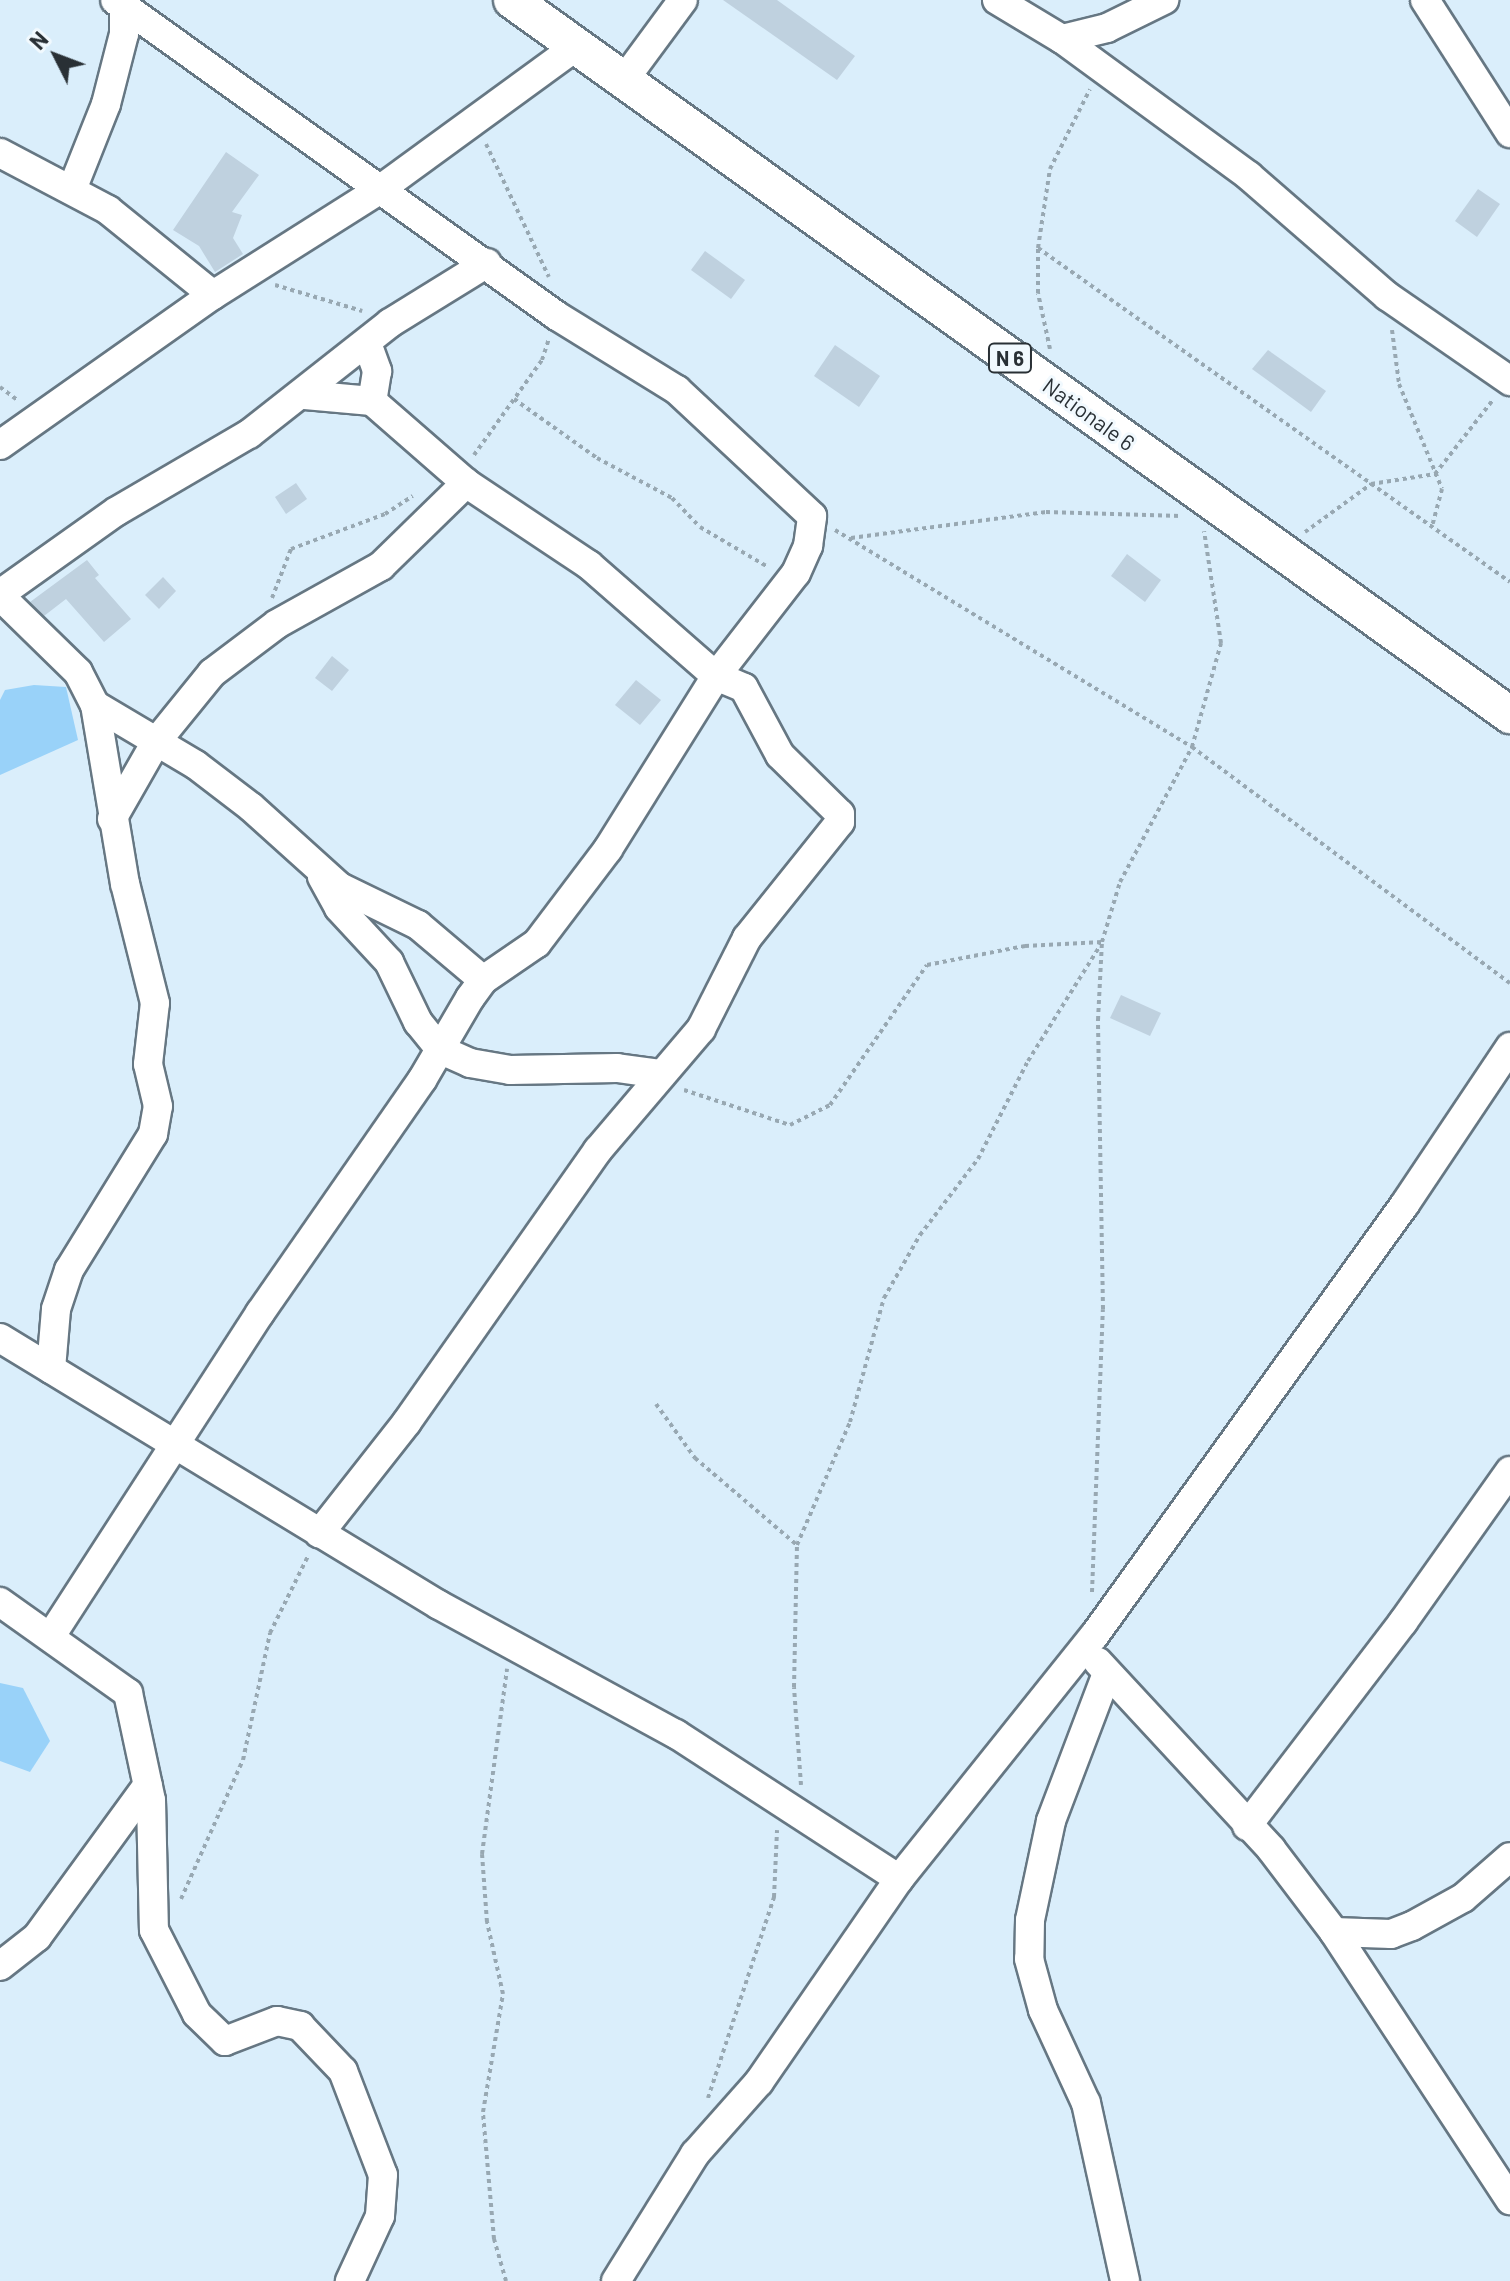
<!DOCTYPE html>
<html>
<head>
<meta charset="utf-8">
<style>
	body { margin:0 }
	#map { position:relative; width:1510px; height:2281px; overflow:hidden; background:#daeefb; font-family:Barlow,sans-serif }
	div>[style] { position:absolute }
	.green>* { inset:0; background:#99d2f9 }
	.building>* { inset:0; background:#bfd1df }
	.path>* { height:4px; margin-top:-2px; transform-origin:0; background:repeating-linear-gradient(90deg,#98a8b2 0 4px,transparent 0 8px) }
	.roads { filter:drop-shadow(2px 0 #667783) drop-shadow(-2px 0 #667783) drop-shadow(0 2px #667783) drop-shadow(0 -2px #667783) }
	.minor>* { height:28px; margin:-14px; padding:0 14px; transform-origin:14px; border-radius:14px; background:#fff }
	.major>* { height:36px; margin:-18px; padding:0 18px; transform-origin:18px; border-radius:18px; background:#fff }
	span { translate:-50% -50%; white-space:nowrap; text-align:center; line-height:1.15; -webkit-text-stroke:6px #f1f9fe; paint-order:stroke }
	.shield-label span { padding:2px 6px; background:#f1f9fe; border:2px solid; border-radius:6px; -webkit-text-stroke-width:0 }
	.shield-label { font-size:20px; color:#293035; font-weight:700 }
	.street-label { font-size:22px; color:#293035 }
	.north { position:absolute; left:16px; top:16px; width:80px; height:80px; -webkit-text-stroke:6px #f1f9fe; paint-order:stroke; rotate:312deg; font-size:22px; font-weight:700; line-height:32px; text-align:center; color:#293035 }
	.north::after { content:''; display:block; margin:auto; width:28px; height:36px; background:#293035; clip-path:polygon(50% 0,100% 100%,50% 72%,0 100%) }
</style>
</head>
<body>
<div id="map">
	<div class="green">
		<div style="clip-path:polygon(34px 685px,66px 687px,78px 740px,0 775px,0 700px,5px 690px)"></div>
		<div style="clip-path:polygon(0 1683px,23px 1688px,50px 1741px,30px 1772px,0 1761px)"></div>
	</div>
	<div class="building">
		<div style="clip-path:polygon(723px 0,777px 0,855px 56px,837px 80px)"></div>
		<div style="clip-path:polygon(226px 152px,259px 175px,232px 212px,242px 215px,233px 238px,243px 254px,215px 272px,199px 246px,173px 230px)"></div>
		<div style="clip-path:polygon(1478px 189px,1500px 204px,1477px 237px,1455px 221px)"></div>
		<div style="clip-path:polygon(705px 251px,745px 280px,731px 299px,691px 270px)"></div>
		<div style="clip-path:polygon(835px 345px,880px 376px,859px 407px,814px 376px)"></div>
		<div style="clip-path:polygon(1268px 350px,1326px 391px,1311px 412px,1252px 369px)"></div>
		<div style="clip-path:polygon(296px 483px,307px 499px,286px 514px,275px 497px)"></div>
		<div style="clip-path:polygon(1127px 554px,1161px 580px,1145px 602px,1111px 576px)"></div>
		<div style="clip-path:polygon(87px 560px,99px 575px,95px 578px,131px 619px,104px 642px,66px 599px,44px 616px,30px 602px)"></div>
		<div style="clip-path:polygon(163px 577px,176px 591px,159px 609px,145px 595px)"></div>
		<div style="clip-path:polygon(332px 656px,349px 670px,332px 691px,315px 678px)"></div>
		<div style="clip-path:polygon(636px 680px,661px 700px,640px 725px,615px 705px)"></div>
		<div style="clip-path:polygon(1121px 995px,1161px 1013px,1150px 1036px,1110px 1018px)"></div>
	</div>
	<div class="path">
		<div style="left:486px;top:144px;width:147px;rotate:64.7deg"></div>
		<div style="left:1038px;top:248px;width:578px;rotate:35.28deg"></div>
		<div style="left:275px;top:285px;width:91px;rotate:16.6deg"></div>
		<div style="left:1392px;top:330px;width:54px;rotate:82.6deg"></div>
		<div style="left:1399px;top:384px;width:113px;rotate:67.7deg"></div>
		<div style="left:1442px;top:489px;width:39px;rotate:105deg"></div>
		<div style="left:1050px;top:349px;width:57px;rotate:-102.1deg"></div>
		<div style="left:1038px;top:293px;width:45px;rotate:-90deg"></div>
		<div style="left:1038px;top:248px;width:80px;rotate:-81.4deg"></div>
		<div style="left:1050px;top:169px;width:89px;rotate:-63.4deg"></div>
		<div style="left:0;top:387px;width:21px;rotate:37deg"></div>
		<div style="left:514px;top:399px;width:102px;rotate:35.4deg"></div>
		<div style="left:597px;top:458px;width:85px;rotate:28.1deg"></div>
		<div style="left:672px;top:498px;width:40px;rotate:46deg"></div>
		<div style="left:700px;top:527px;width:79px;rotate:30.5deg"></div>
		<div style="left:474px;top:455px;width:117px;rotate:-54.4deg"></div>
		<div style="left:542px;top:360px;width:22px;rotate:-72deg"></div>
		<div style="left:835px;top:530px;width:418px;rotate:31.3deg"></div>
		<div style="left:1192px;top:747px;width:396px;rotate:36.6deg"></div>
		<div style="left:1305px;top:532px;width:82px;rotate:-36deg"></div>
		<div style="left:1371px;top:484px;width:65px;rotate:-8.9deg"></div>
		<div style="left:1435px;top:474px;width:93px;rotate:-52deg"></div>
		<div style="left:851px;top:538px;width:197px;rotate:-7.6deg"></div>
		<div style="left:1046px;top:512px;width:135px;rotate:1.7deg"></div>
		<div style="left:272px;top:598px;width:53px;rotate:-68.8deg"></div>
		<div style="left:291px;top:549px;width:100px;rotate:-20.4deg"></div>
		<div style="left:385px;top:514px;width:33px;rotate:-33deg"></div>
		<div style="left:684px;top:1090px;width:112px;rotate:18.3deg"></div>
		<div style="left:790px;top:1125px;width:45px;rotate:-26.6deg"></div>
		<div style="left:830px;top:1105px;width:170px;rotate:-55.3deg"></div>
		<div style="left:927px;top:965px;width:100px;rotate:-11deg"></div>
		<div style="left:1025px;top:946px;width:77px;rotate:-3deg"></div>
		<div style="left:656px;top:1404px;width:67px;rotate:54.2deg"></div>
		<div style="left:695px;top:1458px;width:134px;rotate:40.5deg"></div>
		<div style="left:1092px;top:1592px;width:283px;rotate:-87.8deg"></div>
		<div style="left:1103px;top:1309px;width:289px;rotate:-91deg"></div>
		<div style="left:1098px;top:1020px;width:78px;rotate:-87.1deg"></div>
		<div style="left:1102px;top:942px;width:63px;rotate:-73.3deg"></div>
		<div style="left:1120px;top:882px;width:153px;rotate:-61.9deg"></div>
		<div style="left:1192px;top:747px;width:108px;rotate:-74.4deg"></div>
		<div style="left:1221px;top:643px;width:113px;rotate:-98.6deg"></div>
		<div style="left:801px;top:1785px;width:98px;rotate:-94.1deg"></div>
		<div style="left:794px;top:1687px;width:142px;rotate:-88.8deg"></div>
		<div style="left:797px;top:1545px;width:134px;rotate:-66.7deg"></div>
		<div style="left:850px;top:1422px;width:129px;rotate:-74.7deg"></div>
		<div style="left:884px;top:1298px;width:73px;rotate:-60.3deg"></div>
		<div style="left:920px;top:1235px;width:96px;rotate:-52.7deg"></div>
		<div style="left:978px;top:1159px;width:110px;rotate:-63deg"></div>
		<div style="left:1028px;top:1061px;width:138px;rotate:-58deg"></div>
		<div style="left:181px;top:1899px;width:152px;rotate:-66deg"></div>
		<div style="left:243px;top:1760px;width:130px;rotate:-78deg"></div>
		<div style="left:270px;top:1633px;width:86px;rotate:-63.7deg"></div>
		<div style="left:708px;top:2098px;width:212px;rotate:-71.8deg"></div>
		<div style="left:774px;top:1897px;width:67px;rotate:-87.4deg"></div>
		<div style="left:506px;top:2281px;width:44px;rotate:-105.9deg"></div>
		<div style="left:494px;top:2239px;width:127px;rotate:-95deg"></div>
		<div style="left:483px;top:2112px;width:120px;rotate:-80.4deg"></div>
		<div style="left:503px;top:1994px;width:74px;rotate:-102.5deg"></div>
		<div style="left:487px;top:1922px;width:68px;rotate:-94.2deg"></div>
		<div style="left:482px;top:1854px;width:187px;rotate:-82.3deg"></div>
	</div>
	<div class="roads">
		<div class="minor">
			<div style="left:997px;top:0;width:76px;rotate:31deg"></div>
			<div style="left:1062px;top:39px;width:46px;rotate:-13.7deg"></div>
			<div style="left:1107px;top:28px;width:64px;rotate:-26.2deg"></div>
			<div style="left:1425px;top:0;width:158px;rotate:57.4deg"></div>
			<div style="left:1062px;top:39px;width:232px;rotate:36.2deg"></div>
			<div style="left:1249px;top:176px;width:183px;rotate:41deg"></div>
			<div style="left:1387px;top:296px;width:150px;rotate:34.6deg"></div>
			<div style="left:624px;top:80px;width:99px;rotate:-53.6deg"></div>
			<div style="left:0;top:153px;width:122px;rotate:27.8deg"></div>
			<div style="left:108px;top:210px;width:135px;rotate:39deg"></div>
			<div style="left:73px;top:187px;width:89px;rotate:-68.3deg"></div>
			<div style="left:106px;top:104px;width:72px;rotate:-75.6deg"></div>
			<div style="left:124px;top:34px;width:28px;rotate:-90deg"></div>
			<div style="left:367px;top:343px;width:30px;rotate:70deg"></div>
			<div style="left:377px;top:371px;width:30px;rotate:99deg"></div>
			<div style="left:305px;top:395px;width:67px;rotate:5.1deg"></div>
			<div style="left:372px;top:401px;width:125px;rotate:41.1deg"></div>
			<div style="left:466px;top:483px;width:148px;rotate:33.7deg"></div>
			<div style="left:589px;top:565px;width:169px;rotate:41.2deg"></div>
			<div style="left:716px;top:676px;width:30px;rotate:23deg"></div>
			<div style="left:744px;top:688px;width:76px;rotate:61.8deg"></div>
			<div style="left:780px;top:755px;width:84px;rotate:44.5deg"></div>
			<div style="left:840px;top:814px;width:8px;rotate:90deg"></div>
			<div style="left:840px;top:822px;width:149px;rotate:128.7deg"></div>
			<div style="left:747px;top:938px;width:102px;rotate:116.8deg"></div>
			<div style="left:701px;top:1029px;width:159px;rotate:130.4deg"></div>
			<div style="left:598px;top:1150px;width:332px;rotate:125.1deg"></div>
			<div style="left:407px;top:1422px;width:142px;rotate:128.2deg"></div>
			<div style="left:0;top:445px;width:261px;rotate:-35.2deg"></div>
			<div style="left:213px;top:295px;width:200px;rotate:-32.3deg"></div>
			<div style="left:382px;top:188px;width:241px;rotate:-36.1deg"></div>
			<div style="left:0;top:594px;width:143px;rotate:-35.4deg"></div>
			<div style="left:117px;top:511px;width:153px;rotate:-30.3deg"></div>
			<div style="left:249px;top:434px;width:179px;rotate:-38.2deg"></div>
			<div style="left:390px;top:323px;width:114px;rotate:-31.7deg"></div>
			<div style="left:0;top:596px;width:109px;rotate:44.3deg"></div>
			<div style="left:78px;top:672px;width:37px;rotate:63deg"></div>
			<div style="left:95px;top:705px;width:117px;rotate:30.7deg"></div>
			<div style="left:196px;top:765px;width:69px;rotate:37.4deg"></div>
			<div style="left:251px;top:807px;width:120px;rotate:42deg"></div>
			<div style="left:340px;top:887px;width:87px;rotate:26deg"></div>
			<div style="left:418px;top:925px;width:85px;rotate:40.2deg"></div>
			<div style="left:112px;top:819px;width:89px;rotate:-60.3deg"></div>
			<div style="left:156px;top:742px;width:89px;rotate:-50.9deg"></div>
			<div style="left:212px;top:673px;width:81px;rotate:-37deg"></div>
			<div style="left:277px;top:624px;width:119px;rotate:-29.1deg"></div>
			<div style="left:381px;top:566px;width:119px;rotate:-44.3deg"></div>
			<div style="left:322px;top:877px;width:35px;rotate:61deg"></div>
			<div style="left:339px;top:908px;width:74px;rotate:47.2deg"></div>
			<div style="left:389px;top:962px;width:67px;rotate:64.2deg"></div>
			<div style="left:418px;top:1022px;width:36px;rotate:51deg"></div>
			<div style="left:441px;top:1050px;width:32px;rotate:24deg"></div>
			<div style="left:470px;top:1063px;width:41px;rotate:9.9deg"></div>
			<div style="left:510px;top:1070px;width:107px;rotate:-1.1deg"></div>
			<div style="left:617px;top:1068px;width:43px;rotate:7.9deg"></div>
			<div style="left:0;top:1338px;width:514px;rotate:31.31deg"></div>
			<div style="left:439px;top:1605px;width:270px;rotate:28.6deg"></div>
			<div style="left:676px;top:1734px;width:266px;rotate:33deg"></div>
			<div style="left:51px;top:1369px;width:60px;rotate:-85.2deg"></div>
			<div style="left:56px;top:1309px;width:41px;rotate:-71.6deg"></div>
			<div style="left:69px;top:1270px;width:160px;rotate:-58.3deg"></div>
			<div style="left:153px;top:1134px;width:28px;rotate:-80deg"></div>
			<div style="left:158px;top:1106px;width:43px;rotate:-103.4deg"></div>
			<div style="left:148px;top:1064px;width:61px;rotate:-83.5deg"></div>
			<div style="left:155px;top:1003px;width:123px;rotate:-104.1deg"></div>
			<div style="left:125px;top:884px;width:181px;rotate:-99.5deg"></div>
			<div style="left:0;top:1602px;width:157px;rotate:35.4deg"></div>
			<div style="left:128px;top:1693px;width:109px;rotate:77.9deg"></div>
			<div style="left:151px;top:1800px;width:130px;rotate:88.7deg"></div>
			<div style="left:154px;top:1930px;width:94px;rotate:62.9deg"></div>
			<div style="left:197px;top:2014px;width:39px;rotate:44deg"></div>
			<div style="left:225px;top:2041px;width:56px;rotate:-21deg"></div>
			<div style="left:277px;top:2021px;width:24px;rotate:12deg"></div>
			<div style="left:300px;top:2026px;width:62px;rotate:46.3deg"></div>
			<div style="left:343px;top:2071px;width:111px;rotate:69deg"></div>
			<div style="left:383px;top:2175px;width:41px;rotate:94.2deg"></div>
			<div style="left:380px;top:2216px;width:72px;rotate:114.8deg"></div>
			<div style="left:51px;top:1636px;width:385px;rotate:-57.1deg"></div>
			<div style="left:260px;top:1313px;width:284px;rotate:-55.2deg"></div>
			<div style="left:422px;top:1080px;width:95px;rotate:-59.7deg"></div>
			<div style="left:470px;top:998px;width:22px;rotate:-54deg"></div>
			<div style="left:483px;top:980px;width:65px;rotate:-34.4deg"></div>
			<div style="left:537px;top:943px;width:118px;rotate:-52.9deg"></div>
			<div style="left:608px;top:849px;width:204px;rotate:-58deg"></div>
			<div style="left:716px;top:676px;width:130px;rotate:-52.2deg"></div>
			<div style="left:796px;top:573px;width:30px;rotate:-66deg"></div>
			<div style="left:808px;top:546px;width:30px;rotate:-82deg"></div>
			<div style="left:812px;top:516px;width:185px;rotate:-137deg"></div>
			<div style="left:677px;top:390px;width:141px;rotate:-148.3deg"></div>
			<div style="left:557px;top:316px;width:543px;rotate:-144.44deg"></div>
			<div style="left:1098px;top:1662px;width:255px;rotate:47.2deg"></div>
			<div style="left:1271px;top:1849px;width:104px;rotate:52.8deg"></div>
			<div style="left:1334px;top:1932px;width:57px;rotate:2deg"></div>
			<div style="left:1391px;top:1934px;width:22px;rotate:-21deg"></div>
			<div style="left:1412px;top:1926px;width:58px;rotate:-28.8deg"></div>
			<div style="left:1463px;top:1898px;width:62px;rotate:-41.1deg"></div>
			<div style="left:1106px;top:1676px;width:155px;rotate:110.8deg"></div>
			<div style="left:1051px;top:1821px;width:101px;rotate:102deg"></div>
			<div style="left:1030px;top:1920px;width:39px;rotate:91deg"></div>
			<div style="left:1029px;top:1959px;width:53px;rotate:74.6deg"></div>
			<div style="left:1043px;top:2010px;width:102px;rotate:65.2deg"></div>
			<div style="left:1086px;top:2103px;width:182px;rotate:77.6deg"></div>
			<div style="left:1247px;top:1826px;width:257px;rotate:-52.6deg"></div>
			<div style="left:1403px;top:1622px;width:185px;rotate:-54.7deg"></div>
			<div style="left:1334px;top:1932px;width:321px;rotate:56.7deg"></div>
			<div style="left:0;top:1966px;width:47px;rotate:-38.1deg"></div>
			<div style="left:37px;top:1937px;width:188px;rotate:-53.9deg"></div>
			<div style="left:616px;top:2281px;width:150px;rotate:-58.1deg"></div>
			<div style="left:695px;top:2154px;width:96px;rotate:-48.4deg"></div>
			<div style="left:759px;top:2082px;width:247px;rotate:-55.4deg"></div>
			<div style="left:899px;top:1879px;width:312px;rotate:-51.3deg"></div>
			<div style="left:1094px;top:1636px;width:532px;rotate:-54.25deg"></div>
			<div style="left:1405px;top:1204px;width:189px;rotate:-56.2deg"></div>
		</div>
		<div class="major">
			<div style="left:512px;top:0;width:1228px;rotate:35.62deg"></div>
		</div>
	</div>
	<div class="shield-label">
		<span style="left:1010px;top:358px">N 6</span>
	</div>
	<div class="street-label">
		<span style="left:1089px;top:414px;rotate:36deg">Nationale 6</span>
	</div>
	<div class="north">N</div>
</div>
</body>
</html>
